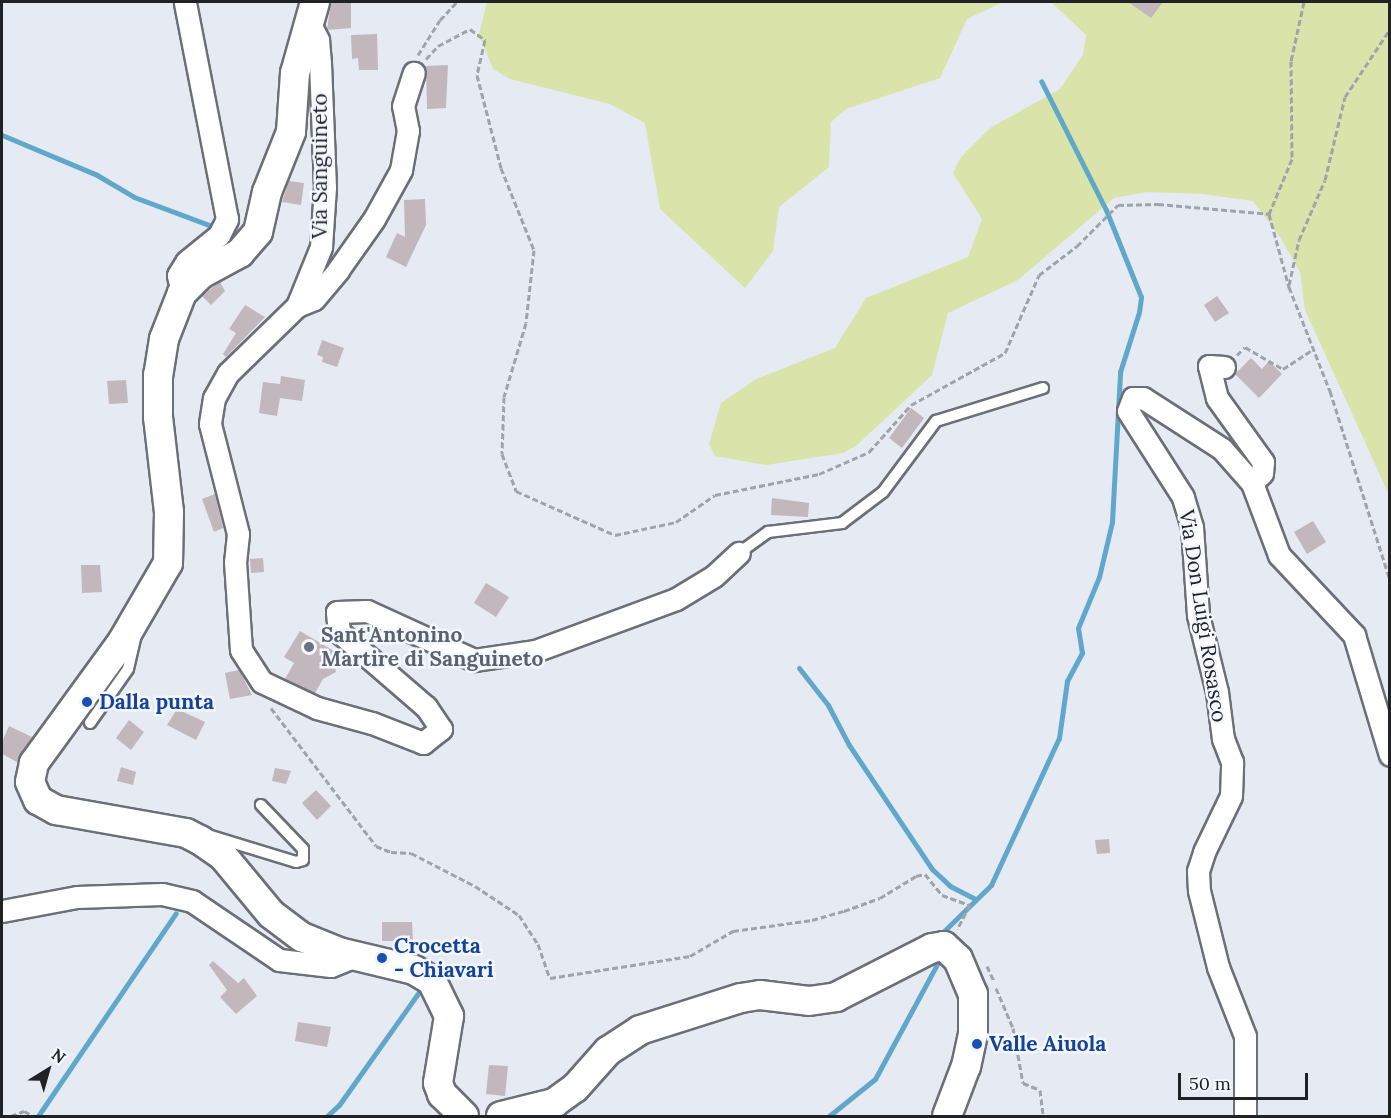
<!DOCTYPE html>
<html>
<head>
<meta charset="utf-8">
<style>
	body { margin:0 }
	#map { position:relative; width:1391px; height:1118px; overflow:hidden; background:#e5eaf3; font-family:Lora,serif }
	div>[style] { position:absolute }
	.green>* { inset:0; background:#dae3aa }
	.stream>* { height:5px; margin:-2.5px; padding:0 2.5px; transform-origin:2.5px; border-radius:2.5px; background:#60a7ca }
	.building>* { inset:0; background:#c1b7bd }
	.path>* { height:3px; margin-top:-1.5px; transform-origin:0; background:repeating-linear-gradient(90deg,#a0a3aa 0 6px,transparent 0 9px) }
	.roads { filter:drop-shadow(2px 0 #6b6f78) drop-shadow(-2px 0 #6b6f78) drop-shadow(0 2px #6b6f78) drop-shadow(0 -2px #6b6f78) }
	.lane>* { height:10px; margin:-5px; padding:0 5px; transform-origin:5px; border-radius:5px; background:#fff }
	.street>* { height:21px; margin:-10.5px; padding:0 10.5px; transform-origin:10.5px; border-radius:10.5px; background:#fff }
	.secondary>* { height:28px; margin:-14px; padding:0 14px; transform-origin:14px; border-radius:14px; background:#fff }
	.dots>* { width:16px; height:16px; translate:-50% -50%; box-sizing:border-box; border:3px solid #f3f7ff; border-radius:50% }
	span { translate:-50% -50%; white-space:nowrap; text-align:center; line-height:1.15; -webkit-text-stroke:5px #f3f7ff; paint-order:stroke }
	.street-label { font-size:21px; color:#212226 }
	.worship-label { font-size:21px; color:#5b616d; font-weight:700 }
	.left { translate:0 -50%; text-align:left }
	.transit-label { font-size:21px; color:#164399; font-weight:700 }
	.frame { position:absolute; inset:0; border:3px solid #212226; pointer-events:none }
	.north { position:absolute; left:18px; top:1040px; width:60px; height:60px; -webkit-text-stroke:4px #f3f7ff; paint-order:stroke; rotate:37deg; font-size:16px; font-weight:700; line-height:24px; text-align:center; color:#212226 }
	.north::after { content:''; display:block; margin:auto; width:21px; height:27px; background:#212226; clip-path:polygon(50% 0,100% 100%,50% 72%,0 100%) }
	.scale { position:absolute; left:1178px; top:1073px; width:130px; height:27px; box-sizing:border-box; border:3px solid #212226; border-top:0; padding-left:8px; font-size:18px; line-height:21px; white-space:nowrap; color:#212226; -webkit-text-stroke:4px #f3f7ff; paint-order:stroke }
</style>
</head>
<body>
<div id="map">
	<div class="green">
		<div style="clip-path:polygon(487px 2px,1003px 2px,967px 19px,940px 78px,846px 109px,831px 122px,829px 167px,779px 207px,773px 251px,745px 288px,660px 209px,645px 123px,610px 104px,510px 79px,493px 69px,479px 34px)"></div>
		<div style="clip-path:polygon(1051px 2px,1389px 2px,1389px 495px,1305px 310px,1300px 272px,1280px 237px,1253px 201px,1203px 194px,1147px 192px,1114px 198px,1018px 280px,948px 313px,932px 375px,856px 446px,843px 453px,766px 465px,715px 456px,709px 444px,721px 403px,756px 379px,835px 348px,866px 298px,968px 257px,982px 219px,953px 173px,961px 157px,990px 128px,1060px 89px,1083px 55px,1086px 35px)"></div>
	</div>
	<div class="stream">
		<div style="left:2px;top:135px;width:103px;rotate:22.8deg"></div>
		<div style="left:97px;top:175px;width:43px;rotate:30.7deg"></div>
		<div style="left:134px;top:197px;width:89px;rotate:20.5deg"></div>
		<div style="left:799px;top:668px;width:47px;rotate:51.9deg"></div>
		<div style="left:828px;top:705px;width:45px;rotate:62.3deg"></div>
		<div style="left:849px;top:745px;width:149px;rotate:56.2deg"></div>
		<div style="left:932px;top:869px;width:25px;rotate:43deg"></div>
		<div style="left:950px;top:886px;width:29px;rotate:27deg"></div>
		<div style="left:942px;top:933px;width:69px;rotate:-44.4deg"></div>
		<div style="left:991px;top:885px;width:162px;rotate:-65.2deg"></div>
		<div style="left:1059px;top:738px;width:58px;rotate:-82deg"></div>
		<div style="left:1067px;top:681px;width:32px;rotate:-62deg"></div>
		<div style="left:1082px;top:653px;width:25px;rotate:-99deg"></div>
		<div style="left:1078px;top:628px;width:55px;rotate:-67.6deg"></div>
		<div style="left:1099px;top:577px;width:57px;rotate:-76.7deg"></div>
		<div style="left:1112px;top:522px;width:150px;rotate:-86.9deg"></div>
		<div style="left:1120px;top:372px;width:63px;rotate:-72.4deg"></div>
		<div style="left:1139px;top:312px;width:15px;rotate:-82deg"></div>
		<div style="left:1141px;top:297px;width:94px;rotate:-111.9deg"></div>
		<div style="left:1106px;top:210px;width:144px;rotate:-116.7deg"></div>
		<div style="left:38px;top:1116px;width:245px;rotate:-55.8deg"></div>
		<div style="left:327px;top:1116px;width:16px;rotate:-43deg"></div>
		<div style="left:339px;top:1105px;width:147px;rotate:-54.7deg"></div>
		<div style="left:829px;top:1116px;width:59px;rotate:-38.8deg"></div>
		<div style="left:875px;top:1079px;width:136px;rotate:-61.6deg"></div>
	</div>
	<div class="building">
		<div style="clip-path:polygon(331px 2px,351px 2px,351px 28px,327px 30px)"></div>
		<div style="clip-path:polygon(1128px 2px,1163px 2px,1151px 18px)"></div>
		<div style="clip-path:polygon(377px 34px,378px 70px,359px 70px,358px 58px,352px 59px,351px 35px)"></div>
		<div style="clip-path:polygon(448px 65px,446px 108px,427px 109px,426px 66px)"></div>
		<div style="clip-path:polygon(289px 181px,304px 183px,301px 205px,282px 202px)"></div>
		<div style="clip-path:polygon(425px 199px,426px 225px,406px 267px,386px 257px,397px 233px,405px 237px,404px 200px)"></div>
		<div style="clip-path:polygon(220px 282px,225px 291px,211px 305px,202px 296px)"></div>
		<div style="clip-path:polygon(1217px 296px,1229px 313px,1215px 322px,1204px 305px)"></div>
		<div style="clip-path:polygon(245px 305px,265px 317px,226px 357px,223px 354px,236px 333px,229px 329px)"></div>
		<div style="clip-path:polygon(322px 340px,344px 348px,337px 367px,322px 362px,323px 357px,317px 355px)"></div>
		<div style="clip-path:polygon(1251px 358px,1262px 369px,1269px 361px,1282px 374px,1259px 398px,1235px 374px)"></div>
		<div style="clip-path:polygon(281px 376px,305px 380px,302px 401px,280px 398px,277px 416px,259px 413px,263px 382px,280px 384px)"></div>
		<div style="clip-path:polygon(126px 380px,128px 403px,109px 404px,107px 381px)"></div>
		<div style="clip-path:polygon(911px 408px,924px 418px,902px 448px,889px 438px)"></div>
		<div style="clip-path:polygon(215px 494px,223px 528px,214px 532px,202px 499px)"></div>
		<div style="clip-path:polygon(772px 498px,809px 503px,808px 517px,771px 515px)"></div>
		<div style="clip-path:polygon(1313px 521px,1326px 542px,1307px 554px,1294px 532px)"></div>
		<div style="clip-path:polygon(263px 558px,264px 572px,251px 573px,250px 559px)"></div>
		<div style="clip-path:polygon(81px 565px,100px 565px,102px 592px,82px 593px)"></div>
		<div style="clip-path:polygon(486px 583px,509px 597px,496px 617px,474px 603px)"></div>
		<div style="clip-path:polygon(300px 631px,339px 654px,334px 663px,336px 672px,323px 679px,315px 693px,285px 679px,294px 663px,284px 657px)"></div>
		<div style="clip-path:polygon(239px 670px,252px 695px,230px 699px,225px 673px)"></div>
		<div style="clip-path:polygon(177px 709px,205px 722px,196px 740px,167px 725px)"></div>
		<div style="clip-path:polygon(129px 720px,144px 732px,131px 750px,116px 738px)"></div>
		<div style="clip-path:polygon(9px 726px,32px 737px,17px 762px,2px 754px,2px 742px)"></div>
		<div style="clip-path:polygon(121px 767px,136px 772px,133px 785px,117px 781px)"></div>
		<div style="clip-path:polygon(275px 768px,291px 771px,286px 784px,272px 781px)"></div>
		<div style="clip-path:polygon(316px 790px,331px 806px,317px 820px,302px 803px)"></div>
		<div style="clip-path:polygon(1109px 839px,1110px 853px,1097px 854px,1095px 840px)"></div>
		<div style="clip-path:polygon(382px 922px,412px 922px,413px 941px,382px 941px)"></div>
		<div style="clip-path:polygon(213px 961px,238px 983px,244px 978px,257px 996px,236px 1014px,220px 997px,227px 990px,209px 965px)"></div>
		<div style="clip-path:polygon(298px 1022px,331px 1027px,327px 1047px,295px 1041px)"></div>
		<div style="clip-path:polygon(489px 1065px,508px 1066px,505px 1096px,486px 1094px)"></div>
	</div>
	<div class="path">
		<div style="left:1304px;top:2px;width:60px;rotate:102.4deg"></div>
		<div style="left:1291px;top:61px;width:98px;rotate:89.4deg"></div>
		<div style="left:1292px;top:159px;width:60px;rotate:112.7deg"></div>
		<div style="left:1269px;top:214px;width:76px;rotate:74.7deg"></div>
		<div style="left:1289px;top:287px;width:112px;rotate:68.5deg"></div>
		<div style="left:1330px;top:391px;width:198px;rotate:72.4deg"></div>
		<div style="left:418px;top:55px;width:41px;rotate:-57.8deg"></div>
		<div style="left:440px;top:20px;width:25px;rotate:-47deg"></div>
		<div style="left:426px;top:59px;width:18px;rotate:-47deg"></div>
		<div style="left:438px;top:46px;width:36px;rotate:-28deg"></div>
		<div style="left:470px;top:29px;width:19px;rotate:36deg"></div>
		<div style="left:485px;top:40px;width:36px;rotate:103deg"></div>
		<div style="left:477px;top:75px;width:96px;rotate:75.5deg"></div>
		<div style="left:501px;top:168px;width:88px;rotate:68.1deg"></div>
		<div style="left:534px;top:250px;width:73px;rotate:96.3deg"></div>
		<div style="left:526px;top:323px;width:77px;rotate:106.6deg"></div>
		<div style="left:504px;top:397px;width:57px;rotate:92deg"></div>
		<div style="left:502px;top:454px;width:40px;rotate:69deg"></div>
		<div style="left:516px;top:491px;width:108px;rotate:24deg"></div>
		<div style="left:615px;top:535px;width:62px;rotate:-12deg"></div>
		<div style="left:676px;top:522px;width:47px;rotate:-34.7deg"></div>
		<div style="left:715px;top:495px;width:106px;rotate:-11.4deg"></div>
		<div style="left:819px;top:474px;width:55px;rotate:-23.7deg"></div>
		<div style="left:869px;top:452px;width:63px;rotate:-48.2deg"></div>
		<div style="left:911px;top:405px;width:107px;rotate:-29deg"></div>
		<div style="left:1005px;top:353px;width:85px;rotate:-66.4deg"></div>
		<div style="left:1039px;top:275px;width:48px;rotate:-37.3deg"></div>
		<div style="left:1077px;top:246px;width:58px;rotate:-45deg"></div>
		<div style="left:1118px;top:205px;width:40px;rotate:-1.4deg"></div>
		<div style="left:1158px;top:204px;width:111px;rotate:5.1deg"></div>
		<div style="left:1289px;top:285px;width:46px;rotate:-77.5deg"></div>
		<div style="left:1299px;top:240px;width:65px;rotate:-66.6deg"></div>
		<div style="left:1325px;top:180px;width:85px;rotate:-76.5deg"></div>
		<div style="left:1345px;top:97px;width:82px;rotate:-56.5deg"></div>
		<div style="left:1237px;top:355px;width:11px;rotate:-45deg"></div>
		<div style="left:1245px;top:347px;width:44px;rotate:30.1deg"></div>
		<div style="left:1283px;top:369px;width:37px;rotate:-33deg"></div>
		<div style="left:271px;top:708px;width:173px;rotate:52.7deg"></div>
		<div style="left:376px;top:846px;width:16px;rotate:22deg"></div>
		<div style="left:391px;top:852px;width:20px;rotate:3deg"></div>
		<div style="left:411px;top:853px;width:72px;rotate:27.3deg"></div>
		<div style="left:475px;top:886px;width:53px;rotate:33.4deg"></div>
		<div style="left:519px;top:915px;width:35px;rotate:57deg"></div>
		<div style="left:538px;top:944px;width:36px;rotate:71deg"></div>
		<div style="left:550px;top:978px;width:142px;rotate:-8.9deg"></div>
		<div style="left:690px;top:956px;width:50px;rotate:-30.2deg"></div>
		<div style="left:733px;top:931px;width:80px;rotate:-7.9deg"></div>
		<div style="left:812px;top:920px;width:33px;rotate:-16deg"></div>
		<div style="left:844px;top:911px;width:38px;rotate:-20deg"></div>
		<div style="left:880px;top:898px;width:42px;rotate:-31.4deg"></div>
		<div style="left:916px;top:876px;width:9px;rotate:-13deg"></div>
		<div style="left:925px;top:874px;width:27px;rotate:51deg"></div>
		<div style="left:942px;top:895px;width:30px;rotate:20deg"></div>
		<div style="left:970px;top:905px;width:27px;rotate:118deg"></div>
		<div style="left:987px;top:966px;width:17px;rotate:65deg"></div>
		<div style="left:996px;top:988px;width:43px;rotate:67deg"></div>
		<div style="left:1013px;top:1028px;width:56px;rotate:79.7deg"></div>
		<div style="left:1023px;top:1083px;width:18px;rotate:22deg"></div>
		<div style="left:1040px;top:1090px;width:26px;rotate:83deg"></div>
		<div style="left:11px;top:1116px;width:14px;rotate:-21deg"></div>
		<div style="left:24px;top:1111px;width:11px;rotate:27deg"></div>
	</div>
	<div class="roads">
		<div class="lane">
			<div style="left:739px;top:553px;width:36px;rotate:-36deg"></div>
			<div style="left:768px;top:532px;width:75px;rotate:-6.9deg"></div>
			<div style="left:842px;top:523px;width:51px;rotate:-37.1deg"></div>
			<div style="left:883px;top:492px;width:89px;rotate:-53.3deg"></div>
			<div style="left:936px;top:421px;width:112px;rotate:-17.1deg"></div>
			<div style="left:90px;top:723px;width:66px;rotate:-54.9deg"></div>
			<div style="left:128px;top:669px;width:32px;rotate:-77deg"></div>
			<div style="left:211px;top:836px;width:89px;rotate:17deg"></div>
			<div style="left:296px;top:862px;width:7px;rotate:-16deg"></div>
			<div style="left:303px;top:860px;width:11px;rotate:-90deg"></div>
			<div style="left:303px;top:849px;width:61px;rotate:-133.7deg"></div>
		</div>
		<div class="street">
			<div style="left:310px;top:24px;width:18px;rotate:63deg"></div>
			<div style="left:318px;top:40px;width:23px;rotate:85deg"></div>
			<div style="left:320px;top:63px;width:124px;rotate:87.7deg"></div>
			<div style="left:325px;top:187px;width:60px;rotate:93.8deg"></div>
			<div style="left:321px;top:247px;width:64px;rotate:112.1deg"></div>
			<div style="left:297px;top:306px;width:96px;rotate:135.8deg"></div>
			<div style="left:228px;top:373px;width:29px;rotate:119deg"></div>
			<div style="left:214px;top:398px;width:26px;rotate:99deg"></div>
			<div style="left:210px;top:424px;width:114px;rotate:75.7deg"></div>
			<div style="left:238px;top:534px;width:28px;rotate:96deg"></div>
			<div style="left:235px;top:562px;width:88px;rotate:86.1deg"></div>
			<div style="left:241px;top:650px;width:38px;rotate:57deg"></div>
			<div style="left:262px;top:682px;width:61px;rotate:25.3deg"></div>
			<div style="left:317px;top:708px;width:57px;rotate:15.3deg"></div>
			<div style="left:372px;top:723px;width:55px;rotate:21.4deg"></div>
			<div style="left:423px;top:743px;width:23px;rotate:-38deg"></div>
			<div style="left:441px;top:729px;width:27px;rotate:-124deg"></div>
			<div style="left:426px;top:707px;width:115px;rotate:-139.2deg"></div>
			<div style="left:339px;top:632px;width:20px;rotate:-96deg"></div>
			<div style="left:337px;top:612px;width:30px;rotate:-2deg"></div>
			<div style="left:367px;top:611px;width:118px;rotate:24.6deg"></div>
			<div style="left:474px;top:660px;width:62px;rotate:-8.4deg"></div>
			<div style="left:535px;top:651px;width:150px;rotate:-20.2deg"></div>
			<div style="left:676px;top:599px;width:44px;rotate:-31.2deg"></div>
			<div style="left:714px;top:576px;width:34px;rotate:-43deg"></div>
			<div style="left:182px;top:293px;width:18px;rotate:-103deg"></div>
			<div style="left:178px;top:275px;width:15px;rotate:-58deg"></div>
			<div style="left:186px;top:262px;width:43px;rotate:-39.3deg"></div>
			<div style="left:219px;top:235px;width:18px;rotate:-63deg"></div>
			<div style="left:227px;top:219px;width:221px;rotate:-101deg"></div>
			<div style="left:297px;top:306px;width:18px;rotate:-22deg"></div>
			<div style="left:314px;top:299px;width:38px;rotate:-50deg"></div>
			<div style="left:338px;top:270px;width:62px;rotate:-54.8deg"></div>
			<div style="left:374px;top:219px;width:56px;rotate:-61.1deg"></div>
			<div style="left:401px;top:170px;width:40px;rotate:-80deg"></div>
			<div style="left:408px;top:131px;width:25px;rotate:-101deg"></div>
			<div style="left:403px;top:106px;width:35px;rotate:-72deg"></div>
			<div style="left:1224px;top:367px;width:15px;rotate:-176deg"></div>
			<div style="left:1209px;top:366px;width:33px;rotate:76deg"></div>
			<div style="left:1217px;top:398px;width:79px;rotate:54.3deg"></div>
			<div style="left:1263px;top:462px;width:11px;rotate:95deg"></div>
			<div style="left:1262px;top:473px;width:14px;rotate:135deg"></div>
			<div style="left:2px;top:911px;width:76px;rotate:-10.6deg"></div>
			<div style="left:77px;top:897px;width:85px;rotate:-2deg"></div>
			<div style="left:162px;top:894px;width:31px;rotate:13deg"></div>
			<div style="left:192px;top:901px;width:105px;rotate:34.1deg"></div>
			<div style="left:279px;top:960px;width:52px;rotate:6.6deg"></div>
			<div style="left:331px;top:966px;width:27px;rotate:-22deg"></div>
			<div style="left:1245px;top:1116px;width:80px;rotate:-90deg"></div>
			<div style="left:1245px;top:1036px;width:74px;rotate:-111.4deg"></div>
			<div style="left:1218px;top:967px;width:78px;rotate:-104deg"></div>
			<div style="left:1199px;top:891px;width:20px;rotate:-93deg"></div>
			<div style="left:1198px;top:871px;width:20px;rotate:-72deg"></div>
			<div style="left:1204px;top:852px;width:62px;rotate:-64.3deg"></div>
			<div style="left:1231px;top:796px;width:34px;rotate:-88deg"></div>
			<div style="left:1232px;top:762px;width:25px;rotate:-111deg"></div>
			<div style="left:1223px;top:739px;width:47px;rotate:-97.3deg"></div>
			<div style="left:1217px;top:692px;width:79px;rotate:-103.9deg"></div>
			<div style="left:1198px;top:615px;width:88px;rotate:-93.9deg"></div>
			<div style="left:1192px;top:527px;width:31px;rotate:-107deg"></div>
			<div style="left:1183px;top:497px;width:102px;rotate:-122.6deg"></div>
			<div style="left:1128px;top:411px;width:14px;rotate:-69deg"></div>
			<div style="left:1133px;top:398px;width:10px"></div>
			<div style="left:1143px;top:398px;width:94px;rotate:32.8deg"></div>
			<div style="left:1222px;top:449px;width:45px;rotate:48.6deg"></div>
			<div style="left:1252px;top:483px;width:77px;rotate:69.4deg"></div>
			<div style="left:1279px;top:555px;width:110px;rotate:46.8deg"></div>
			<div style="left:1354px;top:635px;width:125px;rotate:73.3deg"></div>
		</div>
		<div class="secondary">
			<div style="left:315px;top:2px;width:74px;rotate:105.7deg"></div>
			<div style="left:295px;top:73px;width:59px;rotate:93.9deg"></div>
			<div style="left:291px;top:132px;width:65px;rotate:111.8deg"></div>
			<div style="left:267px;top:192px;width:41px;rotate:102.7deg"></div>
			<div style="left:258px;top:232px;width:28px;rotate:131deg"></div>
			<div style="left:240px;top:253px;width:44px;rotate:151.7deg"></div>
			<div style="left:201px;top:274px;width:27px;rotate:135deg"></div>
			<div style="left:182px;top:293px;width:49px;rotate:111.4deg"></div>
			<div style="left:164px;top:339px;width:36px;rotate:99deg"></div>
			<div style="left:158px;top:375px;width:42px;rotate:90deg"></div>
			<div style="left:158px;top:417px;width:96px;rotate:83.4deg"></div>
			<div style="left:169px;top:512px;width:51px;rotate:91.1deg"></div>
			<div style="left:168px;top:563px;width:91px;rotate:120.2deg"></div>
			<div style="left:122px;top:642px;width:150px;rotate:126deg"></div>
			<div style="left:34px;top:763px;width:19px;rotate:102deg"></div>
			<div style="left:30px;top:782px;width:20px;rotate:66deg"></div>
			<div style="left:38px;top:800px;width:21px;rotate:29deg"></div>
			<div style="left:56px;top:810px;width:132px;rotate:10deg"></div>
			<div style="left:186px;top:833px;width:16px;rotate:27deg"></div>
			<div style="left:200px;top:840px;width:28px;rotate:35deg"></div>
			<div style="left:223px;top:856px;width:75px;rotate:50.4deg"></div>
			<div style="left:271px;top:914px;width:39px;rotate:37deg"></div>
			<div style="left:302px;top:937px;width:40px;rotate:22deg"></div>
			<div style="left:339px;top:952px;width:77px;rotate:13.5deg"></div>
			<div style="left:414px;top:970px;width:21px;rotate:31deg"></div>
			<div style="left:432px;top:981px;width:39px;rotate:64deg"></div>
			<div style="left:449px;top:1016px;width:68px;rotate:99.3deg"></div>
			<div style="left:438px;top:1083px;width:12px;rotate:70deg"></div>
			<div style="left:442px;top:1094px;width:31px;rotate:45deg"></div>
			<div style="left:501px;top:1116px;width:55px;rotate:-13.8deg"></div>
			<div style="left:554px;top:1103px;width:26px;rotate:-36deg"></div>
			<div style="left:575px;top:1088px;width:50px;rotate:-48.3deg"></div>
			<div style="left:608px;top:1051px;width:38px;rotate:-33deg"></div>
			<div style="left:640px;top:1030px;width:106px;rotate:-17.6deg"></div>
			<div style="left:741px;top:998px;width:19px;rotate:-9deg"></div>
			<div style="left:760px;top:995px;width:49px;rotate:7deg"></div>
			<div style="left:809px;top:1001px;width:27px;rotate:-8deg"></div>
			<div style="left:836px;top:997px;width:108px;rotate:-27deg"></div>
			<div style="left:932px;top:948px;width:12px;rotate:-9deg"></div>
			<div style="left:944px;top:946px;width:19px;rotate:43deg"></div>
			<div style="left:958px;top:959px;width:38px;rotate:67deg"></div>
			<div style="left:973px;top:994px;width:40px;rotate:90deg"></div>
			<div style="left:973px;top:1034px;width:33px;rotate:102deg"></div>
			<div style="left:966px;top:1066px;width:53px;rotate:110.8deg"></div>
		</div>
	</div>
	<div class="dots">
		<div style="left:309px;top:647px;background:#6b7280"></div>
		<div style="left:87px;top:702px;background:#1a4fb4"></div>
		<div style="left:382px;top:958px;background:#1a4fb4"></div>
		<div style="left:977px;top:1044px;background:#1a4fb4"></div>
	</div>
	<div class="street-label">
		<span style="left:320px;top:166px;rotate:-90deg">Via Sanguineto</span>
		<span style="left:1203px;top:616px;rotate:81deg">Via Don Luigi Rosasco</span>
	</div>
	<div class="worship-label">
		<span class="left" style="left:321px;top:647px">Sant'Antonino<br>Martire di Sanguineto</span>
	</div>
	<div class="transit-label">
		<span class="left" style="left:99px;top:702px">Dalla punta</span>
		<span class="left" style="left:394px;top:958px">Crocetta<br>- Chiavari</span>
		<span class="left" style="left:989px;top:1044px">Valle Aiuola</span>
	</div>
	<div class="frame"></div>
	<div class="north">N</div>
	<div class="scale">50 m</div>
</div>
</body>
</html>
